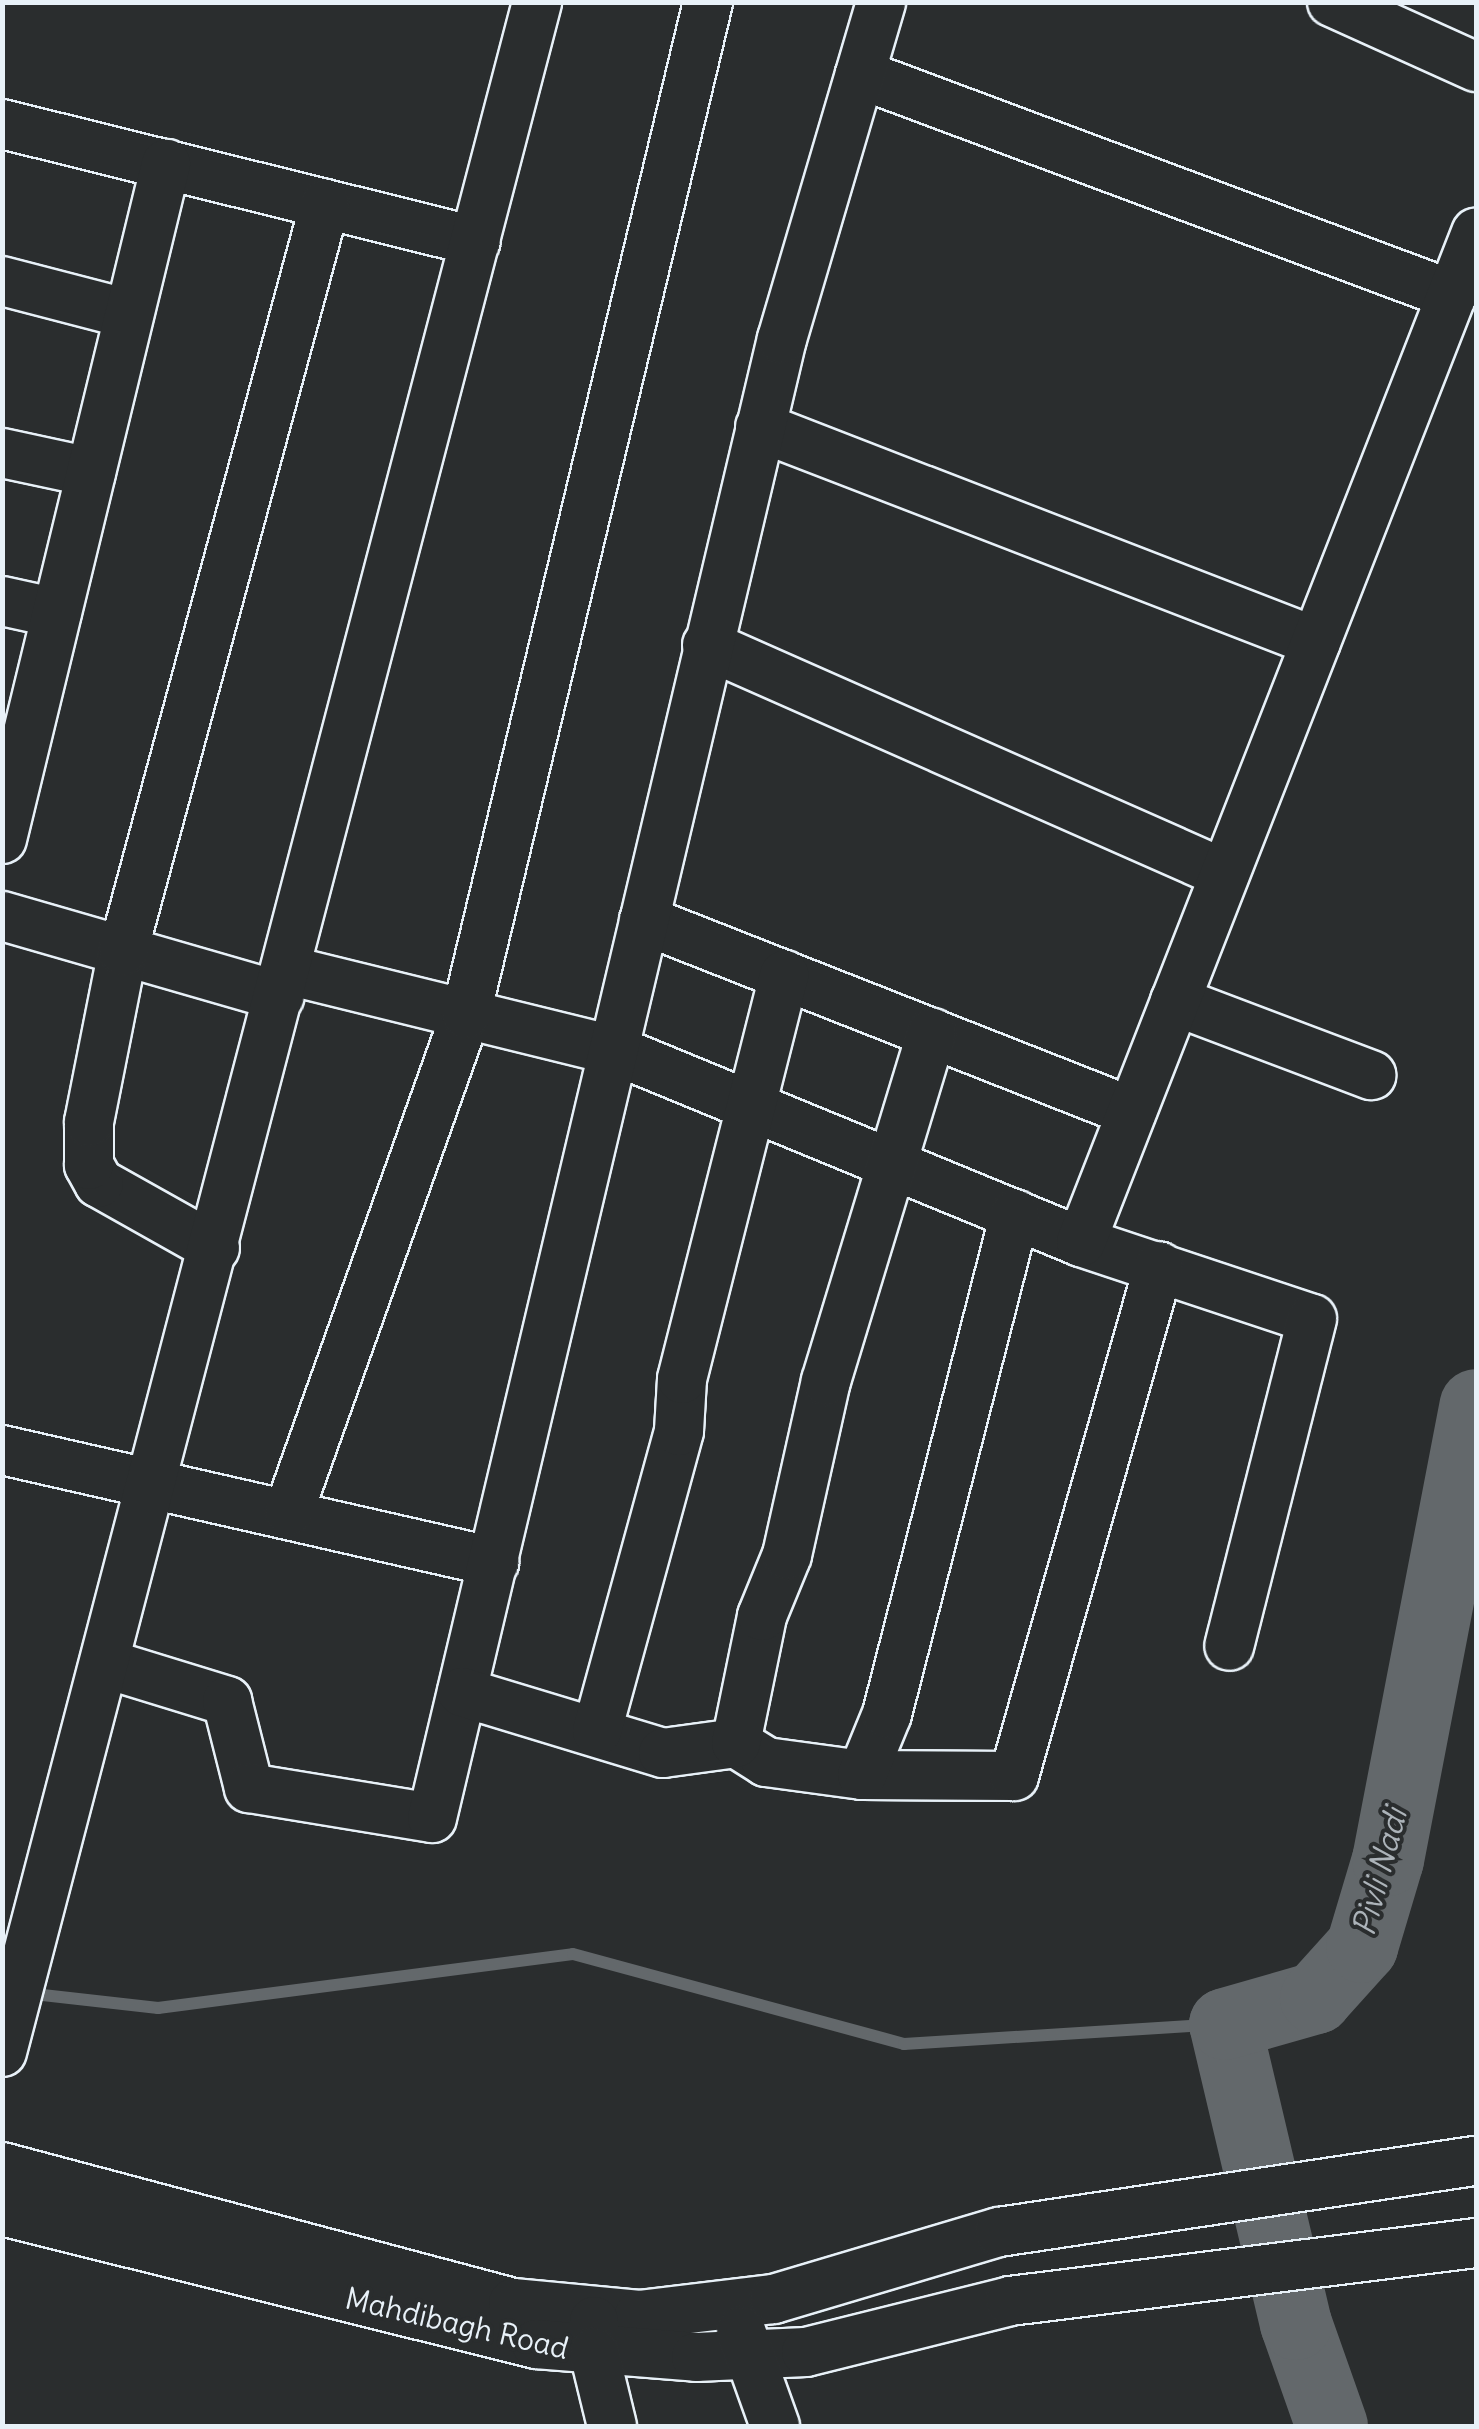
<!DOCTYPE html>
<html>
<head>
<meta charset="utf-8">
<style>
	body { margin:0 }
	#map { position:relative; width:1479px; height:2429px; overflow:hidden; background:#2a2d2e; font-family:Delius,sans-serif }
	div>[style] { position:absolute }
	.stream>* { height:12px; margin:-6px; padding:0 6px; transform-origin:6px; border-radius:6px; background:#63686b }
	.river>* { height:72px; margin:-36px; padding:0 36px; transform-origin:36px; border-radius:36px; background:#63686b }
	.roads { filter:drop-shadow(2px 0 #e8f1f8) drop-shadow(-2px 0 #e8f1f8) drop-shadow(0 2px #e8f1f8) drop-shadow(0 -2px #e8f1f8) }
	.minor>* { height:48px; margin:-24px; padding:0 24px; transform-origin:24px; border-radius:24px; background:#2a2d2e }
	span { translate:-50% -50%; white-space:nowrap; text-align:center; line-height:1.15; -webkit-text-stroke:8px #2a2d2e; paint-order:stroke }
	.street-label { font-size:30px; color:#e8f1f8 }
	.water-label { font-size:32px; color:#acb3b9; font-style:italic }
	.frame { position:absolute; inset:0; border:5px solid #e8f1f8; pointer-events:none }
</style>
</head>
<body>
<div id="map">
	<div class="stream">
		<div style="left:25px;top:1993px;width:134px;rotate:6.4deg"></div>
		<div style="left:158px;top:2008px;width:418px;rotate:-7.4deg"></div>
		<div style="left:573px;top:1954px;width:343px;rotate:15.2deg"></div>
		<div style="left:904px;top:2044px;width:322px;rotate:-3.6deg"></div>
	</div>
	<div class="river">
		<div style="left:1332px;top:2426px;width:108px;rotate:-109.4deg"></div>
		<div style="left:1296px;top:2324px;width:308px;rotate:-103.3deg"></div>
		<div style="left:1225px;top:2024px;width:95px;rotate:-15.9deg"></div>
		<div style="left:1316px;top:1998px;width:69px;rotate:-48deg"></div>
		<div style="left:1362px;top:1947px;width:91px;rotate:-73.4deg"></div>
		<div style="left:1388px;top:1860px;width:463px;rotate:-79.1deg"></div>
	</div>
	<div class="roads">
		<div class="minor">
			<div style="left:1332px;top:2px;width:158px;rotate:24.3deg"></div>
			<div style="left:860px;top:74px;width:632px;rotate:20.47deg"></div>
			<div style="left:2px;top:124px;width:488px;rotate:13.9deg"></div>
			<div style="left:2px;top:281px;width:131px;rotate:14.6deg"></div>
			<div style="left:760px;top:427px;width:596px;rotate:21.14deg"></div>
			<div style="left:2px;top:453px;width:91px;rotate:12.1deg"></div>
			<div style="left:2px;top:601px;width:56px;rotate:12.3deg"></div>
			<div style="left:707px;top:645px;width:566px;rotate:23.85deg"></div>
			<div style="left:2px;top:839px;width:695px;rotate:-76.34deg"></div>
			<div style="left:2px;top:916px;width:289px;rotate:16.1deg"></div>
			<div style="left:644px;top:920px;width:524px;rotate:21.48deg"></div>
			<div style="left:287px;top:970px;width:340px;rotate:13.8deg"></div>
			<div style="left:617px;top:1051px;width:502px;rotate:22.37deg"></div>
			<div style="left:1081px;top:1242px;width:243px;rotate:18.4deg"></div>
			<div style="left:1312px;top:1319px;width:337px;rotate:104.2deg"></div>
			<div style="left:1175px;top:1001px;width:210px;rotate:20.7deg"></div>
			<div style="left:1081px;top:1242px;width:1084px;rotate:-68.62deg"></div>
			<div style="left:215px;top:1248px;width:133px;rotate:-150.7deg"></div>
			<div style="left:99px;top:1183px;width:21px;rotate:-119deg"></div>
			<div style="left:89px;top:1165px;width:43px;rotate:-90deg"></div>
			<div style="left:89px;top:1122px;width:174px;rotate:-78.8deg"></div>
			<div style="left:123px;top:951px;width:774px;rotate:-74.87deg"></div>
			<div style="left:2px;top:1450px;width:505px;rotate:12.82deg"></div>
			<div style="left:289px;top:1511px;width:528px;rotate:-70.4deg"></div>
			<div style="left:466px;top:1014px;width:1041px;rotate:-76.55deg"></div>
			<div style="left:107px;top:1664px;width:126px;rotate:17.1deg"></div>
			<div style="left:227px;top:1701px;width:90px;rotate:75.8deg"></div>
			<div style="left:249px;top:1788px;width:185px;rotate:9.3deg"></div>
			<div style="left:432px;top:1818px;width:1520px;rotate:-76.69deg"></div>
			<div style="left:782px;top:339px;width:351px;rotate:-73.6deg"></div>
			<div style="left:462px;top:1692px;width:210px;rotate:16.9deg"></div>
			<div style="left:663px;top:1753px;width:74px;rotate:-7.8deg"></div>
			<div style="left:736px;top:1743px;width:36px;rotate:32deg"></div>
			<div style="left:766px;top:1762px;width:97px;rotate:7.7deg"></div>
			<div style="left:862px;top:1775px;width:152px;rotate:0.4deg"></div>
			<div style="left:1014px;top:1776px;width:530px;rotate:-74.13deg"></div>
			<div style="left:597px;top:1731px;width:311px;rotate:-74.7deg"></div>
			<div style="left:679px;top:1431px;width:52px;rotate:-86.7deg"></div>
			<div style="left:682px;top:1379px;width:417px;rotate:-75.8deg"></div>
			<div style="left:736px;top:1743px;width:130px;rotate:-78.4deg"></div>
			<div style="left:762px;top:1616px;width:66px;rotate:-67.7deg"></div>
			<div style="left:787px;top:1555px;width:178px;rotate:-77.4deg"></div>
			<div style="left:826px;top:1381px;width:364px;rotate:-73.1deg"></div>
			<div style="left:862px;top:1775px;width:66px;rotate:-67.7deg"></div>
			<div style="left:887px;top:1714px;width:516px;rotate:-75.64deg"></div>
			<div style="left:2px;top:2052px;width:2119px;rotate:-75.37deg"></div>
			<div style="left:2px;top:2167px;width:529px;rotate:14.9deg"></div>
			<div style="left:513px;top:2303px;width:127px;rotate:5.4deg"></div>
			<div style="left:639px;top:2315px;width:136px;rotate:-6.8deg"></div>
			<div style="left:774px;top:2299px;width:235px;rotate:-16.6deg"></div>
			<div style="left:999px;top:2232px;width:482px;rotate:-8.5deg"></div>
			<div style="left:2px;top:2211px;width:550px;rotate:13.99deg"></div>
			<div style="left:536px;top:2344px;width:161px;rotate:4.6deg"></div>
			<div style="left:696px;top:2357px;width:110px;rotate:-2.6deg"></div>
			<div style="left:806px;top:2352px;width:210px;rotate:-14deg"></div>
			<div style="left:1010px;top:2301px;width:470px;rotate:-7.1deg"></div>
			<div style="left:594px;top:2321px;width:31px;rotate:90deg"></div>
			<div style="left:594px;top:2352px;width:76px;rotate:76.3deg"></div>
			<div style="left:741px;top:2331px;width:101px;rotate:70.3deg"></div>
		</div>
	</div>
	<div class="street-label">
		<span style="left:457px;top:2323px;rotate:13deg">Mahdibagh Road</span>
	</div>
	<div class="water-label">
		<span style="left:1380px;top:1872px;rotate:-75deg">Pivli Nadi</span>
	</div>
	<div class="frame"></div>
</div>
</body>
</html>
